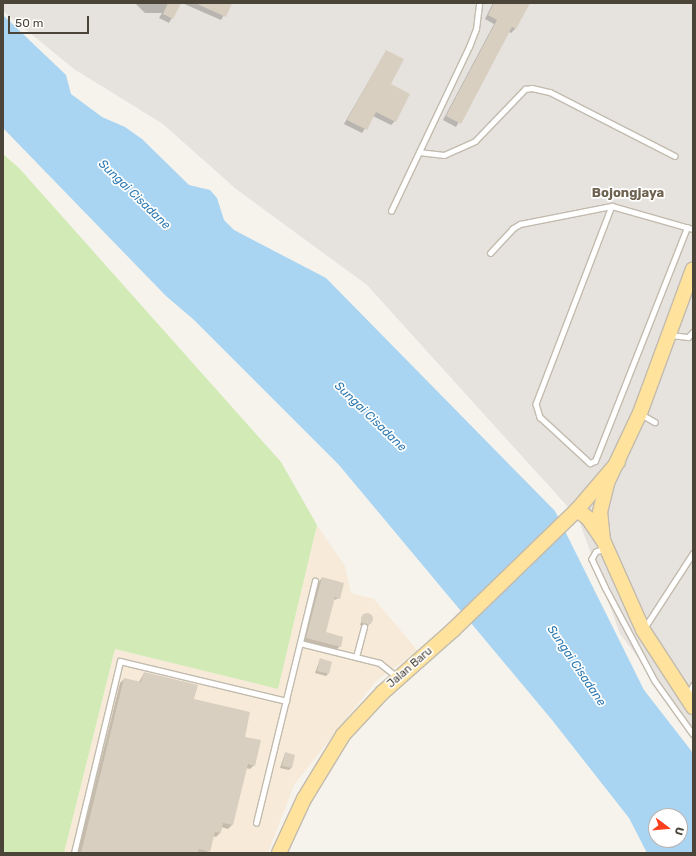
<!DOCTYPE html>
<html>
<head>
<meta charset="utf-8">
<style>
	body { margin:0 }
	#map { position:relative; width:696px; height:856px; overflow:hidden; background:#f6f3ec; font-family:Rubik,sans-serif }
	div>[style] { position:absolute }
	.commercial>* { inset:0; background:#f7ead8 }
	.industrial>* { inset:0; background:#e6e2dd }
	.green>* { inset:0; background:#d2eab5 }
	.water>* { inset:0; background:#a9d4f2 }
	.shadow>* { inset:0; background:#0003 }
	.building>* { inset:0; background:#d8cfc1 }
	.round { border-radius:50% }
	.roads { filter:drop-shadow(1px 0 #c2bbae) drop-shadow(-1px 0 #c2bbae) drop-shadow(0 1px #c2bbae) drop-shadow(0 -1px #c2bbae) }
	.lane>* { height:4.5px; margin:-2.25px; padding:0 2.25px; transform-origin:2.25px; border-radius:2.25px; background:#fff }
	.primary>* { height:14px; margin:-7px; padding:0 7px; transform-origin:7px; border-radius:7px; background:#ffe39c }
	span { translate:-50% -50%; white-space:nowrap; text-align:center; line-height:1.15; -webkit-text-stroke:3.5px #fff; paint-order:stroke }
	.street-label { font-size:11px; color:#4b4439 }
	.water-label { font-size:12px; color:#2e7ab2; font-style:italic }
	.quarter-label { font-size:13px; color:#6e6250; font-weight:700 }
	.frame { position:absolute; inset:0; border:4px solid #4b4439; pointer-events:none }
	.north { position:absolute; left:648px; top:808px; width:40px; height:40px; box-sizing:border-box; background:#fff; border:1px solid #b7b4b0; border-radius:50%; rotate:106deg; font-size:11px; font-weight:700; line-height:16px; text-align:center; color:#4b4439 }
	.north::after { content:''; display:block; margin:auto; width:14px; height:18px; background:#fc3f1d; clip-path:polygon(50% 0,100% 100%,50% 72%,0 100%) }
	.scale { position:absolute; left:8px; top:16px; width:81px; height:18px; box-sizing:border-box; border:2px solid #4b4439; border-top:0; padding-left:5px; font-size:12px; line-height:14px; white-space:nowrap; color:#4b4439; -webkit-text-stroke:3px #fff; paint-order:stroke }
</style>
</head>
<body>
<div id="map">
	<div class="commercial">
		<div style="clip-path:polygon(317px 525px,345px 566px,351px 593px,374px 599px,418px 651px,376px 681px,294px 785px,268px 853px,64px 853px,115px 649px,278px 689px)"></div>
	</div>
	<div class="industrial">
		<div style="clip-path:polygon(3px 3px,693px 3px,693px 729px,620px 634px,578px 518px,367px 285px,236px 189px,163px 124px,74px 69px,3px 11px)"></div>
	</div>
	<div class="green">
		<div style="clip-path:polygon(3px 154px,19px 168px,281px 462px,317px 525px,278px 689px,115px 649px,64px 853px,3px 853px)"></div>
	</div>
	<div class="water">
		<div style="clip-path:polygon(evenodd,3px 15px,66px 75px,71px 94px,102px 117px,125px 127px,142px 139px,189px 185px,210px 190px,217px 198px,224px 220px,234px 230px,326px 278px,555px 511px,644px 690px,693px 753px,693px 853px,647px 853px,629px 818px,552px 720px,339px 465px,193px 319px,166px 296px,3px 128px,3px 15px,656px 816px,680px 816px,680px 840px,656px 840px,656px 816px)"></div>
	</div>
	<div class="shadow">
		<div style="clip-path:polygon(135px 3px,180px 3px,169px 23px,159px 18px,162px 13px,145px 13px)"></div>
		<div style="clip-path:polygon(182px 3px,231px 3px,221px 20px)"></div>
		<div style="clip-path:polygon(493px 3px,529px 3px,515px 29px,511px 33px,509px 32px,456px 127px,443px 120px,494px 24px,485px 19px)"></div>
		<div style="clip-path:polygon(386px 51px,395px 121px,391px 125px,373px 116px,362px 133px,344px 124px)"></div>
		<div style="clip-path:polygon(322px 578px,339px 598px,332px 601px,324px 633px,340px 646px,336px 650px,302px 642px,318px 582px)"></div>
		<div style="clip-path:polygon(364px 614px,372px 616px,368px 627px,360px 625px)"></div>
		<div style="clip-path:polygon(320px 659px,328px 674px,326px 676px,315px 673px)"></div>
		<div style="clip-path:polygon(144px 673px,193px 699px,243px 737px,254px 765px,250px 769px,246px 768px,232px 825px,228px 829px,221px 827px,220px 833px,216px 837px,213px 836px,207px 853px,78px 853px,120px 683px,124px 679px,139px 682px)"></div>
		<div style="clip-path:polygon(285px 753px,291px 768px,289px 770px,280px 768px)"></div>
	</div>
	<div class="building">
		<div style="clip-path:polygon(168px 3px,181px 3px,173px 19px,163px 14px)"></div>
		<div style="clip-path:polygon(195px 3px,232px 3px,226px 17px)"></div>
		<div style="clip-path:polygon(494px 3px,530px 3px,516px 29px,512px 27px,461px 124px,446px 116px,497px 20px,488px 15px)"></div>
		<div style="clip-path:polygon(386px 50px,404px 59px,391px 84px,410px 94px,396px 122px,376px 112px,367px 130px,347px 120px)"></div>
		<div style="clip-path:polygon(322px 577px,344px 583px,340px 599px,335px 597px,326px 632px,343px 637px,341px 647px,306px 638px)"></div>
		<div class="round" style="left:361px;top:613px;width:12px;height:12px"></div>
		<div style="clip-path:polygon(320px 658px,332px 662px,329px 674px,317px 671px)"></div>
		<div style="clip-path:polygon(144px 672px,198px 685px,194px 699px,250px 712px,245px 737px,261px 740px,255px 766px,248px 764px,233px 825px,223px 823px,221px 833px,215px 832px,210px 852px,199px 849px,198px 853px,81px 853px,124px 678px,141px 682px)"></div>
		<div style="clip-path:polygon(285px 752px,295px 755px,292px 768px,282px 766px)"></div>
	</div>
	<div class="roads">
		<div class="lane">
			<div style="left:419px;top:152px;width:25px;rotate:7deg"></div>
			<div style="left:444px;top:155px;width:34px;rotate:-24deg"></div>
			<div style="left:475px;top:141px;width:72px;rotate:-46.1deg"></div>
			<div style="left:525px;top:89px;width:7px;rotate:-8deg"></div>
			<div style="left:532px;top:88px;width:18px;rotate:13deg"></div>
			<div style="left:550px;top:92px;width:140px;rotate:27.1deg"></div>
			<div style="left:612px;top:206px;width:212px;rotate:111deg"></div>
			<div style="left:536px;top:404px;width:14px;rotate:73deg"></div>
			<div style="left:540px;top:417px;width:68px;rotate:42.6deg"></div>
			<div style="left:590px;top:463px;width:5px;rotate:-22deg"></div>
			<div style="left:595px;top:461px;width:251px;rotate:-68.5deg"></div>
			<div style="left:391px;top:211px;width:182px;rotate:-64.6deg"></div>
			<div style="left:469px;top:47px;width:19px;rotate:-69deg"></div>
			<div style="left:476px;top:29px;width:26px;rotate:-83deg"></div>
			<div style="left:490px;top:253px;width:33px;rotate:-47deg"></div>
			<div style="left:512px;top:229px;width:9px;rotate:-32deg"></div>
			<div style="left:520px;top:224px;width:94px;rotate:-11.1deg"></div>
			<div style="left:612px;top:206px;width:84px;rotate:15.9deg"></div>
			<div style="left:671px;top:335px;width:17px;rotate:7deg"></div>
			<div style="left:688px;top:337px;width:7px;rotate:-45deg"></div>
			<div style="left:641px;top:414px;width:16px;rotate:30deg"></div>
			<div style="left:605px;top:549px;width:9px;rotate:162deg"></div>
			<div style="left:596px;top:552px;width:8px;rotate:120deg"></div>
			<div style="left:592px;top:559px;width:31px;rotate:65deg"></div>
			<div style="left:605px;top:587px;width:106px;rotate:62deg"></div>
			<div style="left:655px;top:681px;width:65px;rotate:54.4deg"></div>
			<div style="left:645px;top:627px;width:88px;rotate:-57deg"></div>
			<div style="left:300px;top:643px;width:82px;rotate:14deg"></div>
			<div style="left:380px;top:663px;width:22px;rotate:39deg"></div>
			<div style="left:356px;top:657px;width:31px;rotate:-75deg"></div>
			<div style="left:688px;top:695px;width:11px;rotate:-63deg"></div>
			<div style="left:256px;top:823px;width:249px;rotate:-76.3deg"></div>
			<div style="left:74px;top:853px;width:197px;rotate:-76.5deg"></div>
			<div style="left:120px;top:661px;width:171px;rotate:13.5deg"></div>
		</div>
		<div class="primary">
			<div style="left:577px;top:510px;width:14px;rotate:36deg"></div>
			<div style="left:588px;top:518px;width:27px;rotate:56deg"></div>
			<div style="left:603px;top:540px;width:98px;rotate:66deg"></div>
			<div style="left:643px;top:630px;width:92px;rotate:57deg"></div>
			<div style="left:603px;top:540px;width:28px;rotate:-96deg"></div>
			<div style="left:600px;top:512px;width:30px;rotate:-76deg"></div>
			<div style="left:607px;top:483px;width:77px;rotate:-64.8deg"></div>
			<div style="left:640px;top:413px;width:153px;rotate:-69.8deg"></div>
			<div style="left:279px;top:853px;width:60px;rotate:-65.2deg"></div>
			<div style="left:304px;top:799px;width:75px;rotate:-58.6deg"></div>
			<div style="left:343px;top:735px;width:59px;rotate:-47.1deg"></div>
			<div style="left:383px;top:692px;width:94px;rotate:-41.5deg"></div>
			<div style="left:453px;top:630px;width:173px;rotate:-44.1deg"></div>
			<div style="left:577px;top:510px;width:63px;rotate:-49.5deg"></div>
		</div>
	</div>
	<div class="street-label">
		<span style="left:410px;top:668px;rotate:-41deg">Jalan Baru</span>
	</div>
	<div class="water-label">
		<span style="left:134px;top:195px;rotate:44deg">Sungai Cisadane</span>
		<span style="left:370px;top:417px;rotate:44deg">Sungai Cisadane</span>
		<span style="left:576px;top:666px;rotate:56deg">Sungai Cisadane</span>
	</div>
	<div class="quarter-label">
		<span style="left:628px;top:193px">Bojongjaya</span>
	</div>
	<div class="frame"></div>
	<div class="north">U</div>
	<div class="scale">50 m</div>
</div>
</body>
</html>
